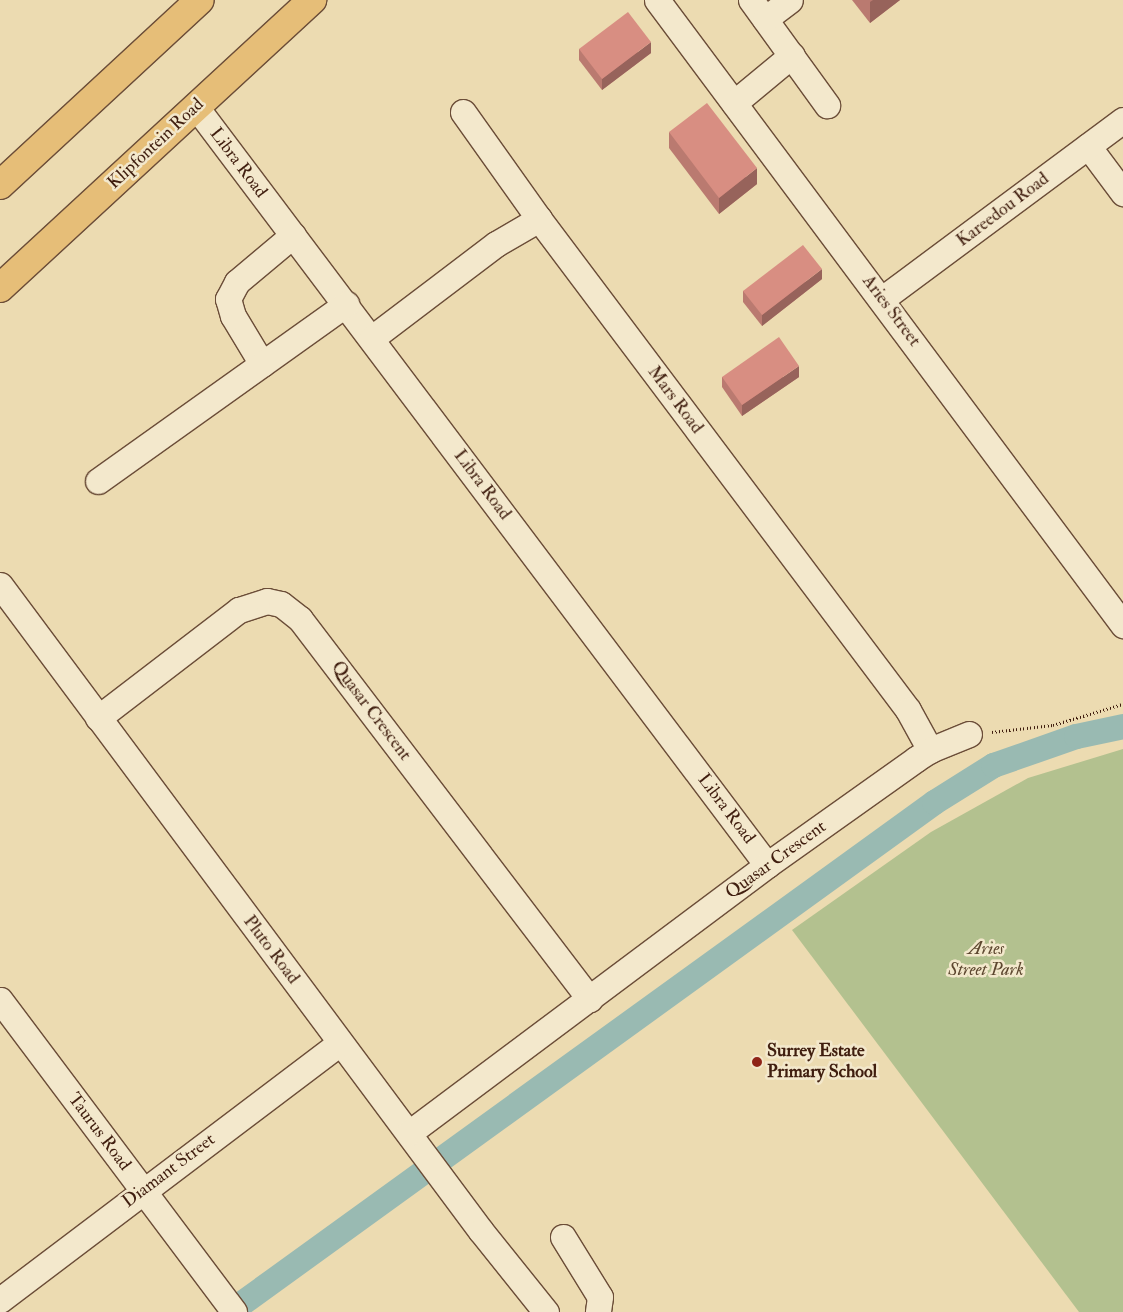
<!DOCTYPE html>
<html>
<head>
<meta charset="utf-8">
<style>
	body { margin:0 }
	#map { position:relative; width:1123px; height:1312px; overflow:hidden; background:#ecdbb1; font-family:"IM FELL Double Pica",serif }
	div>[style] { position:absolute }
	.green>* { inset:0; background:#b3c18f }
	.canal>* { height:25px; margin:-12.5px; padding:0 12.5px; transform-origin:12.5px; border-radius:12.5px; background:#99bab2 }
	.path>* { height:3px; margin-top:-1.5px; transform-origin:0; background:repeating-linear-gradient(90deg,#401e0f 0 1px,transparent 0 3.5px) }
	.roads { filter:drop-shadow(1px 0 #6b4d38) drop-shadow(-1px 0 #6b4d38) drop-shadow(0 1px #6b4d38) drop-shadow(0 -1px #6b4d38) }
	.minor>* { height:25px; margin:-12.5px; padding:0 12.5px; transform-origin:12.5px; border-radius:12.5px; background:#f3e8cc }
	.major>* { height:28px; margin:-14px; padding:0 14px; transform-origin:14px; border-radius:14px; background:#e6be78 }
	.wall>* { inset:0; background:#ba7a70 }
	.shaded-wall>* { inset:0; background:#97635b }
	.building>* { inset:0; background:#d88e82 }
	.dots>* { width:14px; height:14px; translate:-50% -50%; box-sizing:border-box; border:2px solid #f3e8cc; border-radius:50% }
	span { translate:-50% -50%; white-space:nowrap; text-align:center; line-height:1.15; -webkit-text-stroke:5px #f3e8cc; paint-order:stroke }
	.street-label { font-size:18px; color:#401e0f }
	.park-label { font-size:18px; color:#5d472f; font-style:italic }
	.poi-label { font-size:18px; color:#401e0f; font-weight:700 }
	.left { translate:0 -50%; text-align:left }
</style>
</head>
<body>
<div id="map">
	<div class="green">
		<div style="clip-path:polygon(1123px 749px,1123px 1312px,1079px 1312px,792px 930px,931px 832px,1028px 778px)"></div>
	</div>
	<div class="canal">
		<div style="left:229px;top:1312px;width:870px;rotate:-35.88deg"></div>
		<div style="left:934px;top:802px;width:70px;rotate:-32.1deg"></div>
		<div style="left:993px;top:765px;width:88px;rotate:-19.3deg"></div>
		<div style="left:1076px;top:736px;width:48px;rotate:-12deg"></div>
	</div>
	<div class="path">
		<div style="left:992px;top:732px;width:61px;rotate:-6.5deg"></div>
		<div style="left:1053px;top:725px;width:73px;rotate:-16.7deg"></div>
	</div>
	<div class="roads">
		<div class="minor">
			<div style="left:657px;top:0;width:780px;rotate:53.29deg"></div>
			<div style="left:751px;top:0;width:130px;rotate:54.1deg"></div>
			<div style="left:765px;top:19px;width:31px;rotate:-37deg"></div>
			<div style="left:734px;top:103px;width:75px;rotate:-39.6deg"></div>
			<div style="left:196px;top:107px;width:949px;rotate:53.01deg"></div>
			<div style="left:463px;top:112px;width:131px;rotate:54.6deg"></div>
			<div style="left:1088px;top:146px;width:59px;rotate:53.3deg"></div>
			<div style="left:882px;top:299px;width:300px;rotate:-36.6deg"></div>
			<div style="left:372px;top:338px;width:156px;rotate:-37.2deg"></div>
			<div style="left:496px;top:244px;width:50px;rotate:-30.2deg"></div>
			<div style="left:539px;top:219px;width:614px;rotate:53.07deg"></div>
			<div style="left:908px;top:710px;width:46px;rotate:61.2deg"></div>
			<div style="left:262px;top:364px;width:56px;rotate:-121.1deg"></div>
			<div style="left:233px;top:316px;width:18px;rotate:-106deg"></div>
			<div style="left:228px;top:299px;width:19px;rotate:-62deg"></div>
			<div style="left:237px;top:282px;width:73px;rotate:-40deg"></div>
			<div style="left:98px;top:481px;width:305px;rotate:-35.5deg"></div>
			<div style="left:0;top:585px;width:805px;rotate:53.33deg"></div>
			<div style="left:481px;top:1231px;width:104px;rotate:51.3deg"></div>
			<div style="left:98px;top:718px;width:178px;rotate:-37.5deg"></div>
			<div style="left:239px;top:610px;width:29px;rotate:-18deg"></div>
			<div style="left:267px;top:601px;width:14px;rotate:12deg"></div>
			<div style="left:281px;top:604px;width:24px;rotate:38deg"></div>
			<div style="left:300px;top:619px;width:478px;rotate:52.7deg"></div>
			<div style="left:0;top:1000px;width:390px;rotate:53.1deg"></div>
			<div style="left:409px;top:1133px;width:447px;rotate:-36.8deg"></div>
			<div style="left:767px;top:865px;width:183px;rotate:-35.4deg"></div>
			<div style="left:916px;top:759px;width:17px;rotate:-33deg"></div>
			<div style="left:930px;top:750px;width:42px;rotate:-22.3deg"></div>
			<div style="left:563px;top:1237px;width:70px;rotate:58.3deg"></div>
			<div style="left:600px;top:1297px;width:15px;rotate:98deg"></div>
			<div style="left:0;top:1300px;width:426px;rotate:-37.1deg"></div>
		</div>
		<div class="major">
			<div style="left:0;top:185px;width:272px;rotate:-42.8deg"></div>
			<div style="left:0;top:288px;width:425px;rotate:-42.7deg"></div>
		</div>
	</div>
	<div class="wall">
		<div style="clip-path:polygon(852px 0,900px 0,870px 23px)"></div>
		<div style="clip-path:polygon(579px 49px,651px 53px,602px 90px,579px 60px)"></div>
		<div style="clip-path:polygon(669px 132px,757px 184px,719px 214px,669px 148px)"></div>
		<div style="clip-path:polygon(822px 279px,762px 326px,743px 302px,743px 291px)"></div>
		<div style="clip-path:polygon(722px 377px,799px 377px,742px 416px,722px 387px)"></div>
	</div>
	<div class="shaded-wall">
		<div style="clip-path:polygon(873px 0,900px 0,870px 23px,870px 2px)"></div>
		<div style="clip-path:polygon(651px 42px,651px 53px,602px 90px,602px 79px)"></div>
		<div style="clip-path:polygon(757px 168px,757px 184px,719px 214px,719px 198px)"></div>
		<div style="clip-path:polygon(822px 269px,822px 279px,762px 326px,762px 315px)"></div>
		<div style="clip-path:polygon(799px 366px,799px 377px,742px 416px,742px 405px)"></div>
	</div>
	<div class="building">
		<div style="clip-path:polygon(628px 12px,651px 42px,602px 79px,579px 49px)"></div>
		<div style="clip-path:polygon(707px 103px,757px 168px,719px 198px,669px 132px)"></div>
		<div style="clip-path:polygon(803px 245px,822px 269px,762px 315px,743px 291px)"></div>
		<div style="clip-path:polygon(779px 337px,799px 366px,742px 405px,722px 377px)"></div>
	</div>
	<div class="dots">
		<div style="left:757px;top:1062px;background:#8f2418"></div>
	</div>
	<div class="street-label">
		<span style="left:156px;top:144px;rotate:-43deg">Klipfontein Road</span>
		<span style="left:238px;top:163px;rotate:53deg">Libra Road</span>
		<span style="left:1003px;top:210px;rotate:-37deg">Kareedou Road</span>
		<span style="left:891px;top:311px;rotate:53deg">Aries Street</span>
		<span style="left:675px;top:400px;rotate:53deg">Mars Road</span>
		<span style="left:482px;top:485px;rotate:53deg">Libra Road</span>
		<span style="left:371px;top:711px;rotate:53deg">Quasar Crescent</span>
		<span style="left:726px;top:809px;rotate:53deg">Libra Road</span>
		<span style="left:776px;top:860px;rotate:-36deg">Quasar Crescent</span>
		<span style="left:271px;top:950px;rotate:53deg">Pluto Road</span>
		<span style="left:99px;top:1132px;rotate:53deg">Taurus Road</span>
		<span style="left:169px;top:1171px;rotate:-37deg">Diamant Street</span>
	</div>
	<div class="park-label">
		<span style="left:986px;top:960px">Aries<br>Street Park</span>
	</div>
	<div class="poi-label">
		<span class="left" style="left:767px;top:1062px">Surrey Estate<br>Primary School</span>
	</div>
</div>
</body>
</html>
